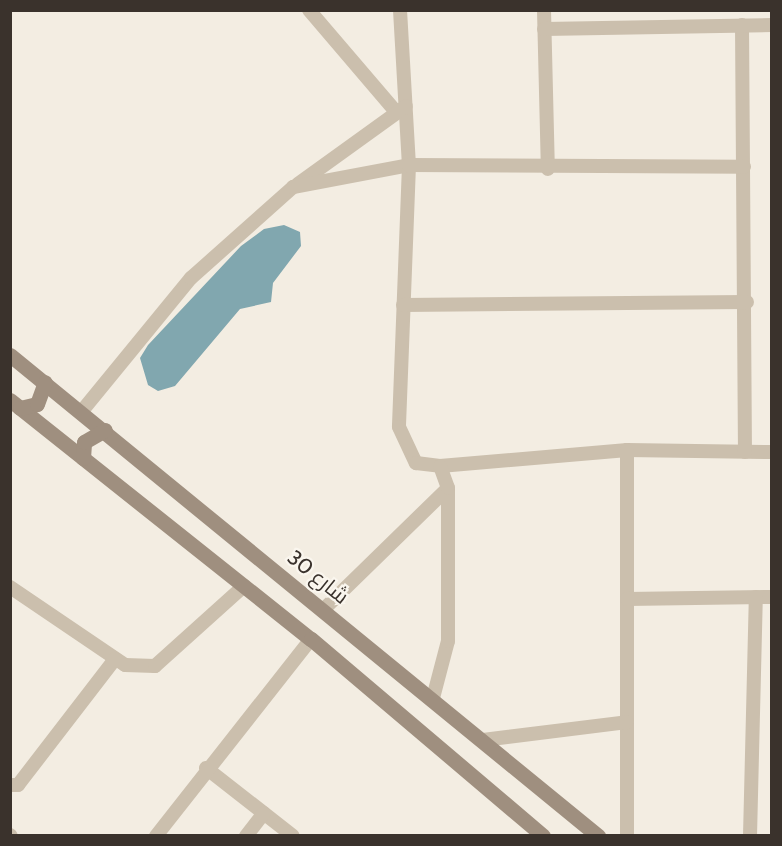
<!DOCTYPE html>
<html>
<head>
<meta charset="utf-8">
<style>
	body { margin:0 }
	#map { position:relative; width:782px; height:846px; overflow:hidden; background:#f3ede2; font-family:Cabin,Cairo,sans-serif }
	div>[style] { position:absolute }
	.water>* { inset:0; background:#81a7af }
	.street>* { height:14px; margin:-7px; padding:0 7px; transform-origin:7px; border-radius:7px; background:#cbbfad }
	.secondary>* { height:15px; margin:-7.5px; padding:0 7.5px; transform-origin:7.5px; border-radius:7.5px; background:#9f8f7f }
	span { translate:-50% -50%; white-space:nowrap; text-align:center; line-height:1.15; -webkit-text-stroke:4.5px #faf6ee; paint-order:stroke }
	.street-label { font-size:21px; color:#3a322c }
	.frame { position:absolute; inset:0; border:12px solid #3a322c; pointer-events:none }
</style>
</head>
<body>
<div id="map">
	<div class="water">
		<div style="clip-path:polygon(284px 225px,300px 232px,301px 246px,273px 283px,271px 302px,240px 309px,175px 386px,158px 391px,148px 385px,140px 358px,148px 345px,241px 246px,264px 229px)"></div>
	</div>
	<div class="street">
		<div style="left:309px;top:10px;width:135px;rotate:49.5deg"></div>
		<div style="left:400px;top:10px;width:155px;rotate:86.7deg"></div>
		<div style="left:409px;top:165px;width:262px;rotate:92.2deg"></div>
		<div style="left:399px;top:427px;width:40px;rotate:65deg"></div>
		<div style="left:416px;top:463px;width:24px;rotate:7deg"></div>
		<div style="left:440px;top:466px;width:188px;rotate:-4.9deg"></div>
		<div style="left:627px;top:450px;width:145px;rotate:0.8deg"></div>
		<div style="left:544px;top:10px;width:159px;rotate:88.6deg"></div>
		<div style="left:742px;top:25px;width:427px;rotate:89.6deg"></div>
		<div style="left:544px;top:29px;width:228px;rotate:-1deg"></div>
		<div style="left:298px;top:184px;width:133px;rotate:-35.8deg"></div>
		<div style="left:403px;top:305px;width:344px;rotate:-0.5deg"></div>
		<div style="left:82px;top:411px;width:172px;rotate:-50.7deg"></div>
		<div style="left:191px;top:278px;width:137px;rotate:-41.7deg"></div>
		<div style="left:293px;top:187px;width:118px;rotate:-10.7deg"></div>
		<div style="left:409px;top:165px;width:335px;rotate:0.3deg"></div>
		<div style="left:627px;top:450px;width:386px;rotate:90deg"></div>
		<div style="left:10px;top:587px;width:139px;rotate:34.1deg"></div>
		<div style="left:125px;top:665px;width:30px;rotate:2deg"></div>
		<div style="left:155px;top:666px;width:120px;rotate:-42deg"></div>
		<div style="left:627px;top:599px;width:145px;rotate:-0.8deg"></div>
		<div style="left:324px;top:609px;width:173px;rotate:-44.3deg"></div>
		<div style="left:433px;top:698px;width:59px;rotate:-75.3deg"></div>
		<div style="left:448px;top:641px;width:153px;rotate:-90deg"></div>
		<div style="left:448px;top:488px;width:23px;rotate:-110deg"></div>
		<div style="left:483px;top:740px;width:145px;rotate:-7.1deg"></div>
		<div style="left:206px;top:768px;width:110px;rotate:38deg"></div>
		<div style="left:10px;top:785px;width:8px"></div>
		<div style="left:18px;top:785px;width:159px;rotate:-52.4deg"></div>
		<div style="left:10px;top:835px;width:1px;rotate:45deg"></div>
		<div style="left:156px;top:836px;width:251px;rotate:-51.8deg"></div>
		<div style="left:246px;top:836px;width:29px;rotate:-52deg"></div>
		<div style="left:750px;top:836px;width:239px;rotate:-88.6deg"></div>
	</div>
	<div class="secondary">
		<div style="left:10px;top:355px;width:760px;rotate:39.28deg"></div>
		<div style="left:10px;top:400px;width:384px;rotate:38.5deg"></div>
		<div style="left:311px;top:639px;width:304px;rotate:40.3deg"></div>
		<div style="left:20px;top:408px;width:17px;rotate:-13deg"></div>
		<div style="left:37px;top:404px;width:23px;rotate:-70deg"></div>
		<div style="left:83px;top:458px;width:16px;rotate:-86deg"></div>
		<div style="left:84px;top:442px;width:24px;rotate:-30deg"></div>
	</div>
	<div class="street-label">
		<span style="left:318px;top:577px;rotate:39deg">شارع 30</span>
	</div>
	<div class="frame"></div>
</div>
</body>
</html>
